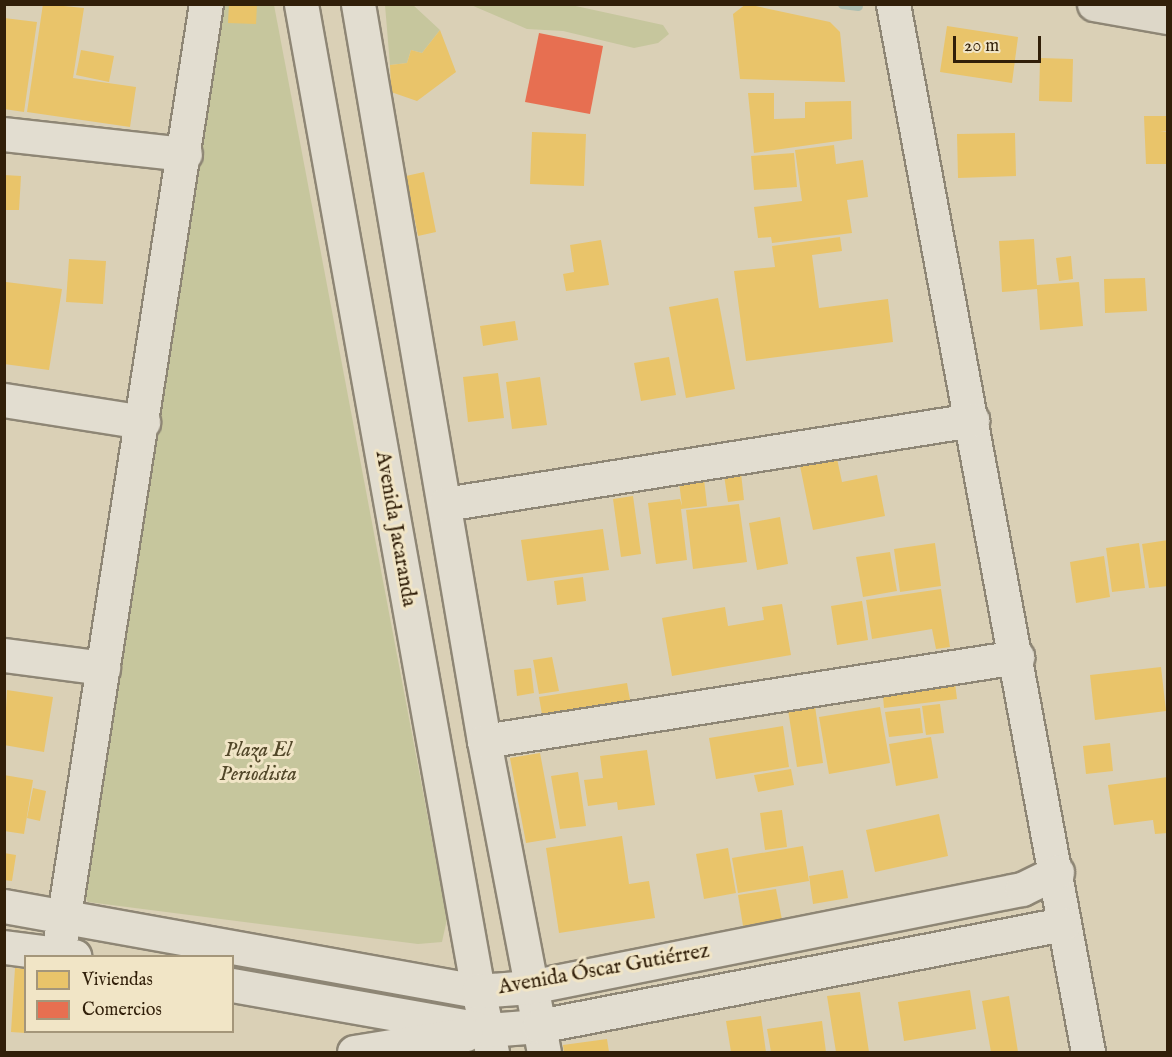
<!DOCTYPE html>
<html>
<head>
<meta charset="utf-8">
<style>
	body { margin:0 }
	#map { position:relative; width:1172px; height:1057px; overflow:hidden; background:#dad0b6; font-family:"IM FELL English",serif }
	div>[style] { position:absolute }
	.green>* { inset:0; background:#c6c69d }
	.homes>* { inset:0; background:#e9c46a }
	.shops>* { inset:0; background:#e76f51 }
	.stream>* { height:9px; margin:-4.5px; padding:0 4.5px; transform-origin:4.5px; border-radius:4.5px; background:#adbfb2 }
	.roads { filter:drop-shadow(2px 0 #8e8675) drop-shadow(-2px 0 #8e8675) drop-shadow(0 2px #8e8675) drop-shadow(0 -2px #8e8675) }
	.minor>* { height:33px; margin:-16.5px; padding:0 16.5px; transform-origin:16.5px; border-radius:16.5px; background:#e2ddd0 }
	.major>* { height:33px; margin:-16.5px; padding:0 16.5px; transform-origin:16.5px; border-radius:16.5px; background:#ddd7c8 }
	span { translate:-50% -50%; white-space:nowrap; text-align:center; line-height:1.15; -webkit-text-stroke:6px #f1e5c6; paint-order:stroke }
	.street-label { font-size:21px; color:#311f09 }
	.park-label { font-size:21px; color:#524729; font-style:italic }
	.frame { position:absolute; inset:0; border:6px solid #311f09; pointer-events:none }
	.legend { position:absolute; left:24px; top:955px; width:210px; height:78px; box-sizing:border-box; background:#f1e5c6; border:2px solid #a4967a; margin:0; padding:8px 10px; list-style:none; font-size:18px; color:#311f09 }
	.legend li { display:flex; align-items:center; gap:12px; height:30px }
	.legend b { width:30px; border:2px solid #a4967a }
	.scale { position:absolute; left:953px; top:36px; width:88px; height:27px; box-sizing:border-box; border:3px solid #311f09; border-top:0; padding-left:8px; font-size:18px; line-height:21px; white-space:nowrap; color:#311f09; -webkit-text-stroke:4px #f1e5c6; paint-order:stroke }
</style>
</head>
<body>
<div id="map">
	<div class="green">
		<div style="clip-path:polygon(219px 5px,274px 5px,447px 919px,442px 942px,418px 944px,88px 902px,79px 886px)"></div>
		<div style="clip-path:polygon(385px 5px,413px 5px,440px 30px,422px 53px,411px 50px,407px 63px,390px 65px)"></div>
		<div style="clip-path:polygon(471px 5px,571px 5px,663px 25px,669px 34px,658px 43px,634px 48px,563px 31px,527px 29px)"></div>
	</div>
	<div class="homes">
		<div style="clip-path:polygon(43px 4px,84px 8px,73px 78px,136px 87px,130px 127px,27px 112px)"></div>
		<div style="clip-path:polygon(229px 4px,257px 4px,256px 24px,228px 23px)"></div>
		<div style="clip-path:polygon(746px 4px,830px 22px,840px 32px,845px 82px,740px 79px,733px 14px)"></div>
		<div style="clip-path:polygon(4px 18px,37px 22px,24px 112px,4px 109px)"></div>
		<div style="clip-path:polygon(947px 26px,1018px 37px,1012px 83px,940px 72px)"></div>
		<div style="clip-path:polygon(440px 30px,456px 72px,417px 101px,391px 92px,390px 65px,407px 63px,411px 50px,422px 53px)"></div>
		<div style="clip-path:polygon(81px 50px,114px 56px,109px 82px,76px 75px)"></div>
		<div style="clip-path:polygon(1040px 58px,1073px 59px,1072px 102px,1039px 101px)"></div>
		<div style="clip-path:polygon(748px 93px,774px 93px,774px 119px,805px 118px,805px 102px,851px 101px,852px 139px,754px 153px)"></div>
		<div style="clip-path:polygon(1144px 116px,1168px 116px,1168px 131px,1160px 131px,1168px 132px,1168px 164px,1146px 164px)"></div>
		<div style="clip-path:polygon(532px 132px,586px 134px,584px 186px,530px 184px)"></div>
		<div style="clip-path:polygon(1015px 133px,1016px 176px,958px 178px,957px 134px)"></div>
		<div style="clip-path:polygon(834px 145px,836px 164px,863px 160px,868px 197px,847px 200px,852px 233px,772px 243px,771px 237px,758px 238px,754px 207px,802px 201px,795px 150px)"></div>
		<div style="clip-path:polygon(794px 153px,797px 187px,754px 190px,751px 156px)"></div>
		<div style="clip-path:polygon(424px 172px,436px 232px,418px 236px,406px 176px)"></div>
		<div style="clip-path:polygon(4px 175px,21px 176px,19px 210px,4px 210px)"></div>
		<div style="clip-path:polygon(840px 237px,842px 251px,812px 255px,819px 308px,888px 299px,893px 342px,746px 361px,734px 271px,775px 267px,772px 246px)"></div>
		<div style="clip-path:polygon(1034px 239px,1037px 285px,1079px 282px,1083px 326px,1040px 330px,1037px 289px,1002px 292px,999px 241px)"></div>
		<div style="clip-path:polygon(601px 240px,609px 285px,566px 291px,563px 274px,574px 272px,570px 245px)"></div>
		<div style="clip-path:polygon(1071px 256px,1073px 279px,1059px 281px,1056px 258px)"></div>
		<div style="clip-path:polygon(69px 259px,106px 261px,103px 304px,66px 302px)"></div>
		<div style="clip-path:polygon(1145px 278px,1147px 311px,1105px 313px,1104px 279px)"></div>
		<div style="clip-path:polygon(6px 282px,62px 289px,49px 370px,4px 364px)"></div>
		<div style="clip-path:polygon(718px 298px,735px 389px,686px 398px,669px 307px)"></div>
		<div style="clip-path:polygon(515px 321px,518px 340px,483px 346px,480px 326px)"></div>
		<div style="clip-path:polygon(669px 357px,676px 395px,641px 401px,634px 363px)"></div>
		<div style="clip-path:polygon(498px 373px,504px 418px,468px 422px,463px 377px)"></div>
		<div style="clip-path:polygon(540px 377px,547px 425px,512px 429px,506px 382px)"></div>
		<div style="clip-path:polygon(836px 454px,842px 482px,877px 475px,885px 516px,813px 530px,799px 461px)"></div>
		<div style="clip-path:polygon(741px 473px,744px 500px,728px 502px,724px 475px)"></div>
		<div style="clip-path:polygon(704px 479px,707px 506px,681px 509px,687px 560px,656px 564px,648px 503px,680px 499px,682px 506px,679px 482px)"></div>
		<div style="clip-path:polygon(633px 496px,641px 554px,621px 557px,613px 499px)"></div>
		<div style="clip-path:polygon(739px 504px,747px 562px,693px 569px,686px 510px)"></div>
		<div style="clip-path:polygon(780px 517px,788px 564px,757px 570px,749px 523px)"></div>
		<div style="clip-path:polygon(603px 529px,609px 570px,527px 581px,521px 540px)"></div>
		<div style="clip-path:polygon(1168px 540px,1168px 586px,1149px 588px,1142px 544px)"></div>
		<div style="clip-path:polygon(935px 543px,941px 586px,900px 592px,894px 549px)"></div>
		<div style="clip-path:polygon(1139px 543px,1145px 588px,1112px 592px,1106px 548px)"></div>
		<div style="clip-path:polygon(890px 552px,897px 591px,863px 597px,856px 557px)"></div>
		<div style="clip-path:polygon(1104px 556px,1110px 597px,1076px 603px,1070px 562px)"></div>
		<div style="clip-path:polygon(583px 577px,586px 601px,557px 605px,554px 581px)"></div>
		<div style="clip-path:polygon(941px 589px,950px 647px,936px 649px,932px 629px,872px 639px,866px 600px)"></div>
		<div style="clip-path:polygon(862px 601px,868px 640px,837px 645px,831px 606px)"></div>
		<div style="clip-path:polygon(782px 604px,791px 655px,672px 676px,662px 618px,725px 607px,728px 626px,764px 620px,762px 607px)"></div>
		<div style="clip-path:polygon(552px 657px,559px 691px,539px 694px,533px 660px)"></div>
		<div style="clip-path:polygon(1161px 667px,1166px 711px,1095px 720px,1090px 675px)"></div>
		<div style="clip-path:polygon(531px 668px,534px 693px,517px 696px,514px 670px)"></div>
		<div style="clip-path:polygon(954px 675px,957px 699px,884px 708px,882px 685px)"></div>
		<div style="clip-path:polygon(627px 683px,631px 705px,543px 720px,539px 697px)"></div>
		<div style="clip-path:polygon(7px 690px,53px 697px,44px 752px,4px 745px)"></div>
		<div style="clip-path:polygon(940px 704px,944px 733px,926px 735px,922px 706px)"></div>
		<div style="clip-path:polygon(815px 706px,823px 763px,797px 767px,788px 710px)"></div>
		<div style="clip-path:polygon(880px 707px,890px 763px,829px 774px,819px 717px)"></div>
		<div style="clip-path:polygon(920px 708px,923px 733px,889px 737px,885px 712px)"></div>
		<div style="clip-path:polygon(783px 726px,789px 767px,716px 779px,709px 738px)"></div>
		<div style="clip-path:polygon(931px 737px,938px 778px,896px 786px,889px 744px)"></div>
		<div style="clip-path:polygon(1110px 743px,1113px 771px,1086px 774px,1083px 746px)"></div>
		<div style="clip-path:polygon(647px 750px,655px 805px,618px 810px,617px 802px,588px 806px,584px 780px,603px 778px,600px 756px)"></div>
		<div style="clip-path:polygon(540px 753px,556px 838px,526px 843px,510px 758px)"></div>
		<div style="clip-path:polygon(791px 769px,794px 785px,758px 792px,754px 775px)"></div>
		<div style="clip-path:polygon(578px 772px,586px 826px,560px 829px,551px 776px)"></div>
		<div style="clip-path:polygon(4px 775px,33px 780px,24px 834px,4px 831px)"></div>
		<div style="clip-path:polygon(1168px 777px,1168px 833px,1155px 834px,1153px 820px,1114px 825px,1108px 785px)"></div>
		<div style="clip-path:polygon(33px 788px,46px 791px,40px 821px,27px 818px)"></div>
		<div style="clip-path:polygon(782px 810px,787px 847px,765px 850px,760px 813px)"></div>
		<div style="clip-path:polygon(939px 814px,948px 856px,875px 872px,866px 830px)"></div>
		<div style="clip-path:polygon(622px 836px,629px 884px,649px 881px,655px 918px,559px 933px,546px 848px)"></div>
		<div style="clip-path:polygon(803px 846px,809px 881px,738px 893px,732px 858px)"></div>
		<div style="clip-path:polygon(728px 848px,736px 893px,704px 899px,696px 854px)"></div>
		<div style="clip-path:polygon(4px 853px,16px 855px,12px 881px,4px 880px)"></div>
		<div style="clip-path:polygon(843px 870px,848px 898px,813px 904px,809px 876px)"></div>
		<div style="clip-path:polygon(776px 889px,782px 920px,743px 926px,738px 895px)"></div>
		<div style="clip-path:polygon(15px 968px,26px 969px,26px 1033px,11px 1032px)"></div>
		<div style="clip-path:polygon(970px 990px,976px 1029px,904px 1041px,898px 1002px)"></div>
		<div style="clip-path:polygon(860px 992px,869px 1052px,836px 1052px,827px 996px)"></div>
		<div style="clip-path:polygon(1009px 996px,1018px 1052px,991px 1052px,982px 1001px)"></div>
		<div style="clip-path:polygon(761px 1016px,766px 1052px,731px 1052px,726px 1021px)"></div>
		<div style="clip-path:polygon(822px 1021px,826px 1052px,771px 1052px,767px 1029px)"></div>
		<div style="clip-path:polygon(607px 1039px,609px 1052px,564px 1052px,563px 1045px)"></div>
	</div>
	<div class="shops">
		<div style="clip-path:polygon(539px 33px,603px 46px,590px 114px,525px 102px)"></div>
	</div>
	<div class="stream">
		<div style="left:842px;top:4px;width:16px;rotate:7deg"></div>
	</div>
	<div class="roads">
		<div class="minor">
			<div style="left:301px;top:4px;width:1003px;rotate:79.83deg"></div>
			<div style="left:478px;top:991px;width:63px;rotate:77.1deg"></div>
			<div style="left:358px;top:4px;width:748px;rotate:80.3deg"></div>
			<div style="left:484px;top:741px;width:317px;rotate:79.1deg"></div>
			<div style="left:893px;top:4px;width:1066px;rotate:79.46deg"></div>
			<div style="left:4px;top:134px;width:182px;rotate:6.3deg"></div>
			<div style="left:4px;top:400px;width:141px;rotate:9deg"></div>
			<div style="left:445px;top:504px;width:534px;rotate:-9.06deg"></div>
			<div style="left:4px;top:655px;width:100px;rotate:7.5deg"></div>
			<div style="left:484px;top:741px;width:540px;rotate:-8.96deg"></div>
			<div style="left:4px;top:906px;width:482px;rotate:10.2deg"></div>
			<div style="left:478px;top:991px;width:52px;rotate:-4.4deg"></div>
			<div style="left:530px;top:987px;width:502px;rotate:-11.27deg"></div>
			<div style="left:1022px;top:889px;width:39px;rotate:-26deg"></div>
			<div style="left:4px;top:947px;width:71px;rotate:7.3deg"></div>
			<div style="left:58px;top:954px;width:961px;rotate:-81.15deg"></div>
			<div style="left:232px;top:985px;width:260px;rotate:10deg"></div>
			<div style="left:488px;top:1030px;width:51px;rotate:-4.5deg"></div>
			<div style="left:539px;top:1026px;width:534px;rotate:-11.02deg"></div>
			<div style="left:354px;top:1052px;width:113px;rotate:-9.1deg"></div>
		</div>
		<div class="major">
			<div style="left:1094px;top:4px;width:75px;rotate:10deg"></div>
		</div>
	</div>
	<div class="street-label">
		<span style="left:395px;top:529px;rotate:80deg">Avenida Jacaranda</span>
		<span style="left:604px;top:970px;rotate:-10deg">Avenida Óscar Gutiérrez</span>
	</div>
	<div class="park-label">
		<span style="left:258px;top:763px">Plaza El<br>Periodista</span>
	</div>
	<div class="frame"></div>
	<ul class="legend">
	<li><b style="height:16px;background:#e9c46a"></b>Viviendas</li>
	<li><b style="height:16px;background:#e76f51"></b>Comercios</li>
	</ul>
	<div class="scale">20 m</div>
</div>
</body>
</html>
